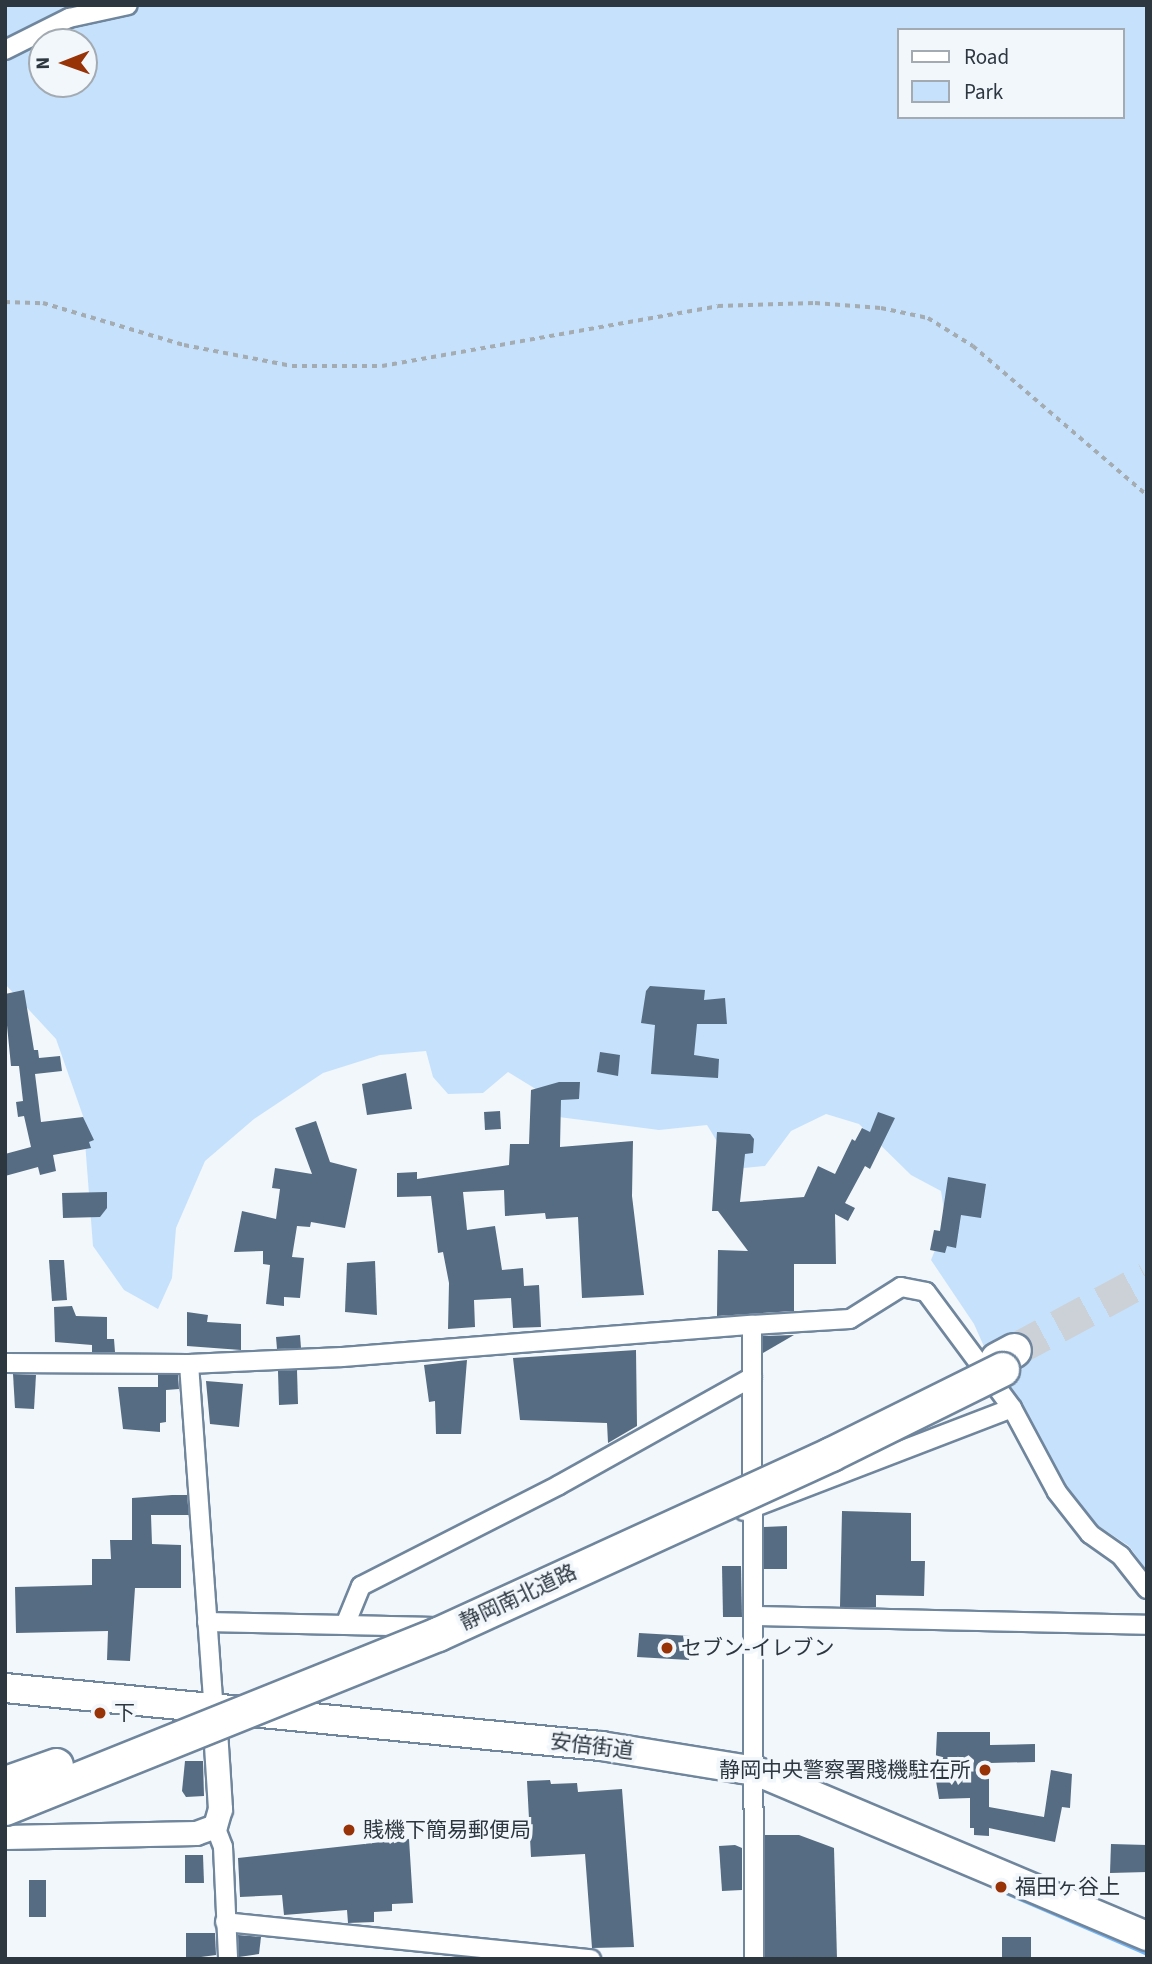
<!DOCTYPE html>
<html>
<head>
<meta charset="utf-8">
<style>
	body { margin:0 }
	#map { position:relative; width:1152px; height:1964px; overflow:hidden; background:#f2f7fc; font-family:"Source Sans 3","Noto Sans JP",sans-serif }
	div>[style] { position:absolute }
	.green>* { inset:0; background:#c6e1fc }
	.stream>* { height:5px; margin:-2.5px; padding:0 2.5px; transform-origin:2.5px; border-radius:2.5px; background:#73b6f8 }
	.building>* { inset:0; background:#566c82 }
	.motorway-tunnel>* { height:33px; margin-top:-16.5px; transform-origin:0; background:repeating-linear-gradient(90deg,#cbd1d6 0 33px,transparent 0 50px) }
	.path>* { height:3.5px; margin-top:-1.75px; transform-origin:0; background:repeating-linear-gradient(90deg,#a4abb1 0 5px,transparent 0 10px) }
	.roads { filter:drop-shadow(2px 0 #70869d) drop-shadow(-2px 0 #70869d) drop-shadow(0 2px #70869d) drop-shadow(0 -2px #70869d) }
	.minor>* { height:18px; margin:-9px; padding:0 9px; transform-origin:9px; border-radius:9px; background:#fff }
	.tertiary>* { height:23px; margin:-11.5px; padding:0 11.5px; transform-origin:11.5px; border-radius:11.5px; background:#fff }
	.primary>* { height:28px; margin:-14px; padding:0 14px; transform-origin:14px; border-radius:14px; background:#fff }
	.motorway>* { height:33px; margin:-16.5px; padding:0 16.5px; transform-origin:16.5px; border-radius:16.5px; background:#fff }
	.bridges { filter:drop-shadow(2px 0 #70869d) drop-shadow(-2px 0 #70869d) drop-shadow(0 2px #70869d) drop-shadow(0 -2px #70869d) }
	.motorway-bridge>* { height:33px; margin:-16.5px; padding:0 16.5px; transform-origin:16.5px; border-radius:16.5px; background:#fff }
	.dots>* { width:19px; height:19px; translate:-50% -50%; box-sizing:border-box; border:4px solid #f2f7fc; border-radius:50% }
	span { translate:-50% -50%; white-space:nowrap; text-align:center; line-height:1.15; -webkit-text-stroke:7px #f2f7fc; paint-order:stroke }
	.street-label { font-size:21px; color:#2d3740 }
	.poi-label { font-size:21px; color:#2d3740 }
	.left { translate:0 -50%; text-align:left }
	.right { translate:-100% -50%; text-align:right }
	.frame { position:absolute; inset:0; border:7px solid #2d3740; pointer-events:none }
	.legend { position:absolute; left:897px; top:28px; width:228px; height:91px; box-sizing:border-box; background:#f2f7fc; border:2px solid #a3aab1; margin:0; padding:9px 12px; list-style:none; font-size:21px; color:#2d3740 }
	.legend li { display:flex; align-items:center; gap:14px; height:35px }
	.legend b { width:35px; border:2px solid #a3aab1 }
	.north { position:absolute; left:28px; top:28px; width:70px; height:70px; box-sizing:border-box; background:#f2f7fc; border:2px solid #a3aab1; border-radius:50%; rotate:269deg; font-size:19px; font-weight:700; line-height:28px; text-align:center; color:#2d3740 }
	.north::after { content:''; display:block; margin:auto; width:24px; height:32px; background:#983307; clip-path:polygon(50% 0,100% 100%,50% 72%,0 100%) }
</style>
</head>
<body>
<div id="map">
	<div class="green">
		<div style="clip-path:polygon(evenodd,5px 5px,1147px 5px,1147px 1571px,1129px 1546px,1097px 1525px,1065px 1488px,1015px 1397px,1001px 1385px,974px 1324px,931px 1260px,946px 1223px,941px 1191px,911px 1175px,859px 1124px,826px 1114px,791px 1131px,765px 1166px,734px 1169px,707px 1125px,659px 1130px,551px 1116px,539px 1091px,508px 1072px,483px 1093px,448px 1094px,433px 1077px,426px 1051px,380px 1055px,323px 1073px,254px 1119px,205px 1161px,176px 1228px,172px 1278px,158px 1309px,124px 1290px,93px 1246px,83px 1116px,56px 1039px,5px 984px,5px 5px,898px 30px,1122px 30px,1122px 117px,898px 117px,898px 30px,5px 5px,42px 42px,84px 42px,84px 84px,42px 84px,42px 42px)"></div>
	</div>
	<div class="stream">
		<div style="left:1001px;top:1890px;width:159px;rotate:23.3deg"></div>
	</div>
	<div class="building">
		<div style="clip-path:polygon(650px 986px,705px 990px,704px 1000px,725px 998px,727px 1024px,697px 1024px,694px 1055px,719px 1059px,718px 1078px,651px 1074px,655px 1025px,641px 1023px,646px 991px)"></div>
		<div style="clip-path:polygon(24px 990px,34px 1050px,38px 1050px,39px 1058px,60px 1056px,62px 1071px,35px 1074px,41px 1122px,83px 1117px,94px 1140px,89px 1142px,91px 1148px,53px 1155px,56px 1171px,40px 1175px,38px 1167px,5px 1176px,5px 1154px,31px 1147px,24px 1116px,18px 1117px,16px 1102px,23px 1101px,19px 1066px,11px 1066px,5px 1005px,5px 994px)"></div>
		<div style="clip-path:polygon(600px 1052px,620px 1055px,618px 1076px,597px 1072px)"></div>
		<div style="clip-path:polygon(406px 1073px,412px 1109px,367px 1115px,362px 1084px)"></div>
		<div style="clip-path:polygon(559px 1082px,580px 1082px,579px 1099px,561px 1100px,560px 1147px,633px 1141px,632px 1196px,644px 1295px,582px 1298px,578px 1217px,546px 1219px,545px 1213px,505px 1216px,504px 1190px,463px 1192px,467px 1230px,495px 1226px,502px 1270px,523px 1268px,524px 1286px,539px 1285px,541px 1327px,513px 1328px,511px 1298px,474px 1300px,475px 1327px,448px 1329px,449px 1283px,443px 1252px,438px 1253px,431px 1196px,397px 1197px,397px 1173px,417px 1172px,417px 1179px,509px 1165px,510px 1144px,529px 1144px,531px 1090px)"></div>
		<div style="clip-path:polygon(500px 1111px,501px 1129px,485px 1130px,484px 1112px)"></div>
		<div style="clip-path:polygon(878px 1112px,895px 1118px,870px 1169px,865px 1166px,845px 1203px,855px 1208px,848px 1221px,835px 1214px,836px 1264px,794px 1264px,794px 1311px,717px 1316px,718px 1250px,748px 1251px,718px 1211px,712px 1211px,717px 1132px,750px 1134px,754px 1139px,753px 1153px,745px 1154px,740px 1202px,804px 1197px,818px 1166px,835px 1174px,852px 1139px,855px 1141px,862px 1128px,870px 1132px)"></div>
		<div style="clip-path:polygon(316px 1121px,330px 1162px,357px 1169px,345px 1228px,311px 1222px,310px 1227px,297px 1226px,292px 1257px,304px 1258px,300px 1298px,284px 1297px,284px 1306px,266px 1304px,270px 1265px,263px 1264px,263px 1251px,234px 1252px,242px 1211px,276px 1219px,280px 1189px,272px 1188px,275px 1168px,312px 1174px,295px 1128px)"></div>
		<div style="clip-path:polygon(948px 1177px,986px 1184px,981px 1218px,961px 1215px,956px 1248px,947px 1246px,945px 1253px,930px 1250px,934px 1230px,940px 1231px)"></div>
		<div style="clip-path:polygon(107px 1192px,107px 1208px,100px 1217px,63px 1218px,62px 1193px)"></div>
		<div style="clip-path:polygon(49px 1260px,64px 1260px,67px 1300px,52px 1301px)"></div>
		<div style="clip-path:polygon(375px 1261px,377px 1315px,345px 1312px,347px 1263px)"></div>
		<div style="clip-path:polygon(72px 1306px,76px 1316px,107px 1317px,107px 1339px,114px 1339px,115px 1352px,92px 1352px,92px 1345px,55px 1342px,54px 1307px)"></div>
		<div style="clip-path:polygon(187px 1312px,208px 1315px,207px 1322px,241px 1324px,241px 1350px,187px 1346px)"></div>
		<div style="clip-path:polygon(300px 1335px,301px 1348px,277px 1349px,276px 1337px)"></div>
		<div style="clip-path:polygon(794px 1335px,763px 1353px,763px 1336px)"></div>
		<div style="clip-path:polygon(636px 1350px,637px 1426px,608px 1443px,607px 1423px,520px 1420px,513px 1358px)"></div>
		<div style="clip-path:polygon(467px 1360px,461px 1434px,436px 1434px,435px 1401px,429px 1402px,424px 1365px)"></div>
		<div style="clip-path:polygon(297px 1370px,298px 1404px,279px 1405px,278px 1371px)"></div>
		<div style="clip-path:polygon(13px 1374px,36px 1375px,34px 1409px,15px 1408px)"></div>
		<div style="clip-path:polygon(158px 1375px,178px 1375px,179px 1389px,166px 1390px,166px 1422px,160px 1423px,160px 1432px,123px 1429px,118px 1387px,158px 1387px)"></div>
		<div style="clip-path:polygon(206px 1381px,243px 1384px,239px 1427px,210px 1424px)"></div>
		<div style="clip-path:polygon(172px 1495px,187px 1495px,189px 1515px,151px 1515px,152px 1544px,181px 1545px,181px 1588px,135px 1588px,130px 1661px,107px 1660px,108px 1631px,16px 1633px,15px 1587px,92px 1585px,92px 1559px,111px 1559px,110px 1540px,132px 1540px,132px 1498px)"></div>
		<div style="clip-path:polygon(842px 1511px,911px 1513px,911px 1561px,925px 1561px,924px 1596px,876px 1595px,876px 1607px,840px 1607px)"></div>
		<div style="clip-path:polygon(787px 1526px,787px 1569px,764px 1569px,764px 1527px)"></div>
		<div style="clip-path:polygon(722px 1566px,741px 1566px,742px 1617px,723px 1617px)"></div>
		<div style="clip-path:polygon(639px 1633px,691px 1636px,689px 1660px,637px 1657px)"></div>
		<div style="clip-path:polygon(937px 1732px,990px 1732px,990px 1745px,1035px 1744px,1035px 1762px,989px 1763px,989px 1807px,1044px 1817px,1051px 1770px,1072px 1774px,1070px 1808px,1062px 1807px,1055px 1842px,989px 1828px,989px 1836px,974px 1835px,974px 1828px,970px 1828px,970px 1798px,939px 1799px,935px 1775px)"></div>
		<div style="clip-path:polygon(185px 1761px,203px 1761px,204px 1796px,186px 1797px,182px 1791px)"></div>
		<div style="clip-path:polygon(550px 1780px,551px 1784px,577px 1783px,578px 1792px,622px 1789px,634px 1947px,592px 1948px,585px 1854px,531px 1857px,527px 1781px)"></div>
		<div style="clip-path:polygon(765px 1835px,799px 1835px,834px 1848px,837px 1959px,765px 1959px)"></div>
		<div style="clip-path:polygon(409px 1839px,413px 1903px,392px 1904px,392px 1911px,374px 1912px,374px 1922px,348px 1923px,347px 1910px,284px 1915px,282px 1895px,240px 1897px,238px 1858px)"></div>
		<div style="clip-path:polygon(1111px 1844px,1147px 1845px,1147px 1872px,1110px 1873px)"></div>
		<div style="clip-path:polygon(735px 1845px,742px 1848px,742px 1890px,722px 1891px,719px 1846px)"></div>
		<div style="clip-path:polygon(185px 1855px,203px 1855px,204px 1883px,185px 1883px)"></div>
		<div style="clip-path:polygon(29px 1880px,46px 1880px,46px 1917px,29px 1917px)"></div>
		<div style="clip-path:polygon(186px 1933px,215px 1933px,216px 1955px,186px 1959px)"></div>
		<div style="clip-path:polygon(238px 1935px,261px 1937px,259px 1954px,239px 1957px)"></div>
		<div style="clip-path:polygon(1002px 1937px,1031px 1937px,1031px 1959px,1002px 1959px)"></div>
	</div>
	<div class="motorway-tunnel">
		<div style="left:1014px;top:1350px;width:151px;rotate:-28.4deg"></div>
	</div>
	<div class="path">
		<div style="left:5px;top:302px;width:38px;rotate:2deg"></div>
		<div style="left:43px;top:303px;width:147px;rotate:16.6deg"></div>
		<div style="left:184px;top:345px;width:110px;rotate:11deg"></div>
		<div style="left:292px;top:366px;width:90px"></div>
		<div style="left:382px;top:366px;width:341px;rotate:-10.1deg"></div>
		<div style="left:718px;top:306px;width:97px;rotate:-1.8deg"></div>
		<div style="left:815px;top:303px;width:66px;rotate:4.3deg"></div>
		<div style="left:881px;top:308px;width:48px;rotate:12deg"></div>
		<div style="left:928px;top:318px;width:53px;rotate:31.9deg"></div>
		<div style="left:973px;top:346px;width:229px;rotate:40.6deg"></div>
	</div>
	<div class="roads">
		<div class="minor">
			<div style="left:5px;top:50px;width:72px;rotate:-26.6deg"></div>
			<div style="left:69px;top:18px;width:60px;rotate:-12.4deg"></div>
			<div style="left:752px;top:1325px;width:98px;rotate:-3.5deg"></div>
			<div style="left:850px;top:1319px;width:60px;rotate:-32.1deg"></div>
			<div style="left:901px;top:1287px;width:25px;rotate:11deg"></div>
			<div style="left:926px;top:1292px;width:144px;rotate:53.4deg"></div>
			<div style="left:1012px;top:1408px;width:95px;rotate:61.8deg"></div>
			<div style="left:1057px;top:1492px;width:53px;rotate:51.8deg"></div>
			<div style="left:1090px;top:1534px;width:38px;rotate:35deg"></div>
			<div style="left:1121px;top:1556px;width:42px;rotate:51.8deg"></div>
			<div style="left:5px;top:1363px;width:184px;rotate:0.3deg"></div>
			<div style="left:189px;top:1364px;width:153px;rotate:-2.6deg"></div>
			<div style="left:342px;top:1357px;width:411px;rotate:-4.5deg"></div>
			<div style="left:752px;top:1325px;width:634px;rotate:89.82deg"></div>
			<div style="left:189px;top:1364px;width:346px;rotate:85.9deg"></div>
			<div style="left:744px;top:1511px;width:287px;rotate:-21deg"></div>
			<div style="left:755px;top:1616px;width:392px;rotate:1.3deg"></div>
			<div style="left:207px;top:1622px;width:138px;rotate:1.2deg"></div>
			<div style="left:345px;top:1625px;width:42px;rotate:-67.7deg"></div>
			<div style="left:361px;top:1586px;width:222px;rotate:-27deg"></div>
			<div style="left:559px;top:1485px;width:221px;rotate:-29.2deg"></div>
			<div style="left:345px;top:1625px;width:90px;rotate:1.3deg"></div>
			<div style="left:215px;top:1826px;width:22px;rotate:69deg"></div>
			<div style="left:223px;top:1847px;width:112px;rotate:87.4deg"></div>
			<div style="left:225px;top:1922px;width:368px;rotate:5.8deg"></div>
		</div>
		<div class="tertiary">
			<div style="left:5px;top:1837px;width:191px;rotate:-1.2deg"></div>
			<div style="left:196px;top:1833px;width:20px;rotate:-20deg"></div>
			<div style="left:215px;top:1826px;width:18px;rotate:-74deg"></div>
			<div style="left:220px;top:1809px;width:96px;rotate:-93.6deg"></div>
		</div>
		<div class="primary">
			<div style="left:5px;top:1688px;width:599px;rotate:5.56deg"></div>
			<div style="left:601px;top:1746px;width:157px;rotate:9.2deg"></div>
			<div style="left:756px;top:1771px;width:424px;rotate:22.9deg"></div>
		</div>
		<div class="motorway">
			<div style="left:997px;top:1359px;width:19px;rotate:-28deg"></div>
		</div>
	</div>
	<div class="bridges">
		<div class="motorway-bridge">
			<div style="left:5px;top:1783px;width:54px;rotate:-19.4deg"></div>
			<div style="left:5px;top:1808px;width:467px;rotate:-21.9deg"></div>
			<div style="left:438px;top:1634px;width:432px;rotate:-24.6deg"></div>
			<div style="left:831px;top:1454px;width:191px;rotate:-26.4deg"></div>
		</div>
	</div>
	<div class="dots">
		<div style="left:667px;top:1648px;background:#983307"></div>
		<div style="left:100px;top:1713px;background:#983307"></div>
		<div style="left:985px;top:1770px;background:#983307"></div>
		<div style="left:349px;top:1830px;background:#983307"></div>
		<div style="left:1001px;top:1887px;background:#983307"></div>
	</div>
	<div class="street-label">
		<span style="left:518px;top:1597px;rotate:-25deg">静岡南北道路</span>
		<span style="left:592px;top:1746px;rotate:7deg">安倍街道</span>
	</div>
	<div class="poi-label">
		<span class="left" style="left:681px;top:1648px">セブン-イレブン</span>
		<span class="left" style="left:114px;top:1713px">下</span>
		<span class="right" style="left:971px;top:1770px">静岡中央警察署賤機駐在所</span>
		<span class="left" style="left:363px;top:1830px">賎機下簡易郵便局</span>
		<span class="left" style="left:1015px;top:1887px">福田ヶ谷上</span>
	</div>
	<div class="frame"></div>
	<ul class="legend">
	<li><b style="height:9px;background:#fff"></b>Road</li>
	<li><b style="height:19px;background:#c6e1fc"></b>Park</li>
	</ul>
	<div class="north">N</div>
</div>
</body>
</html>
